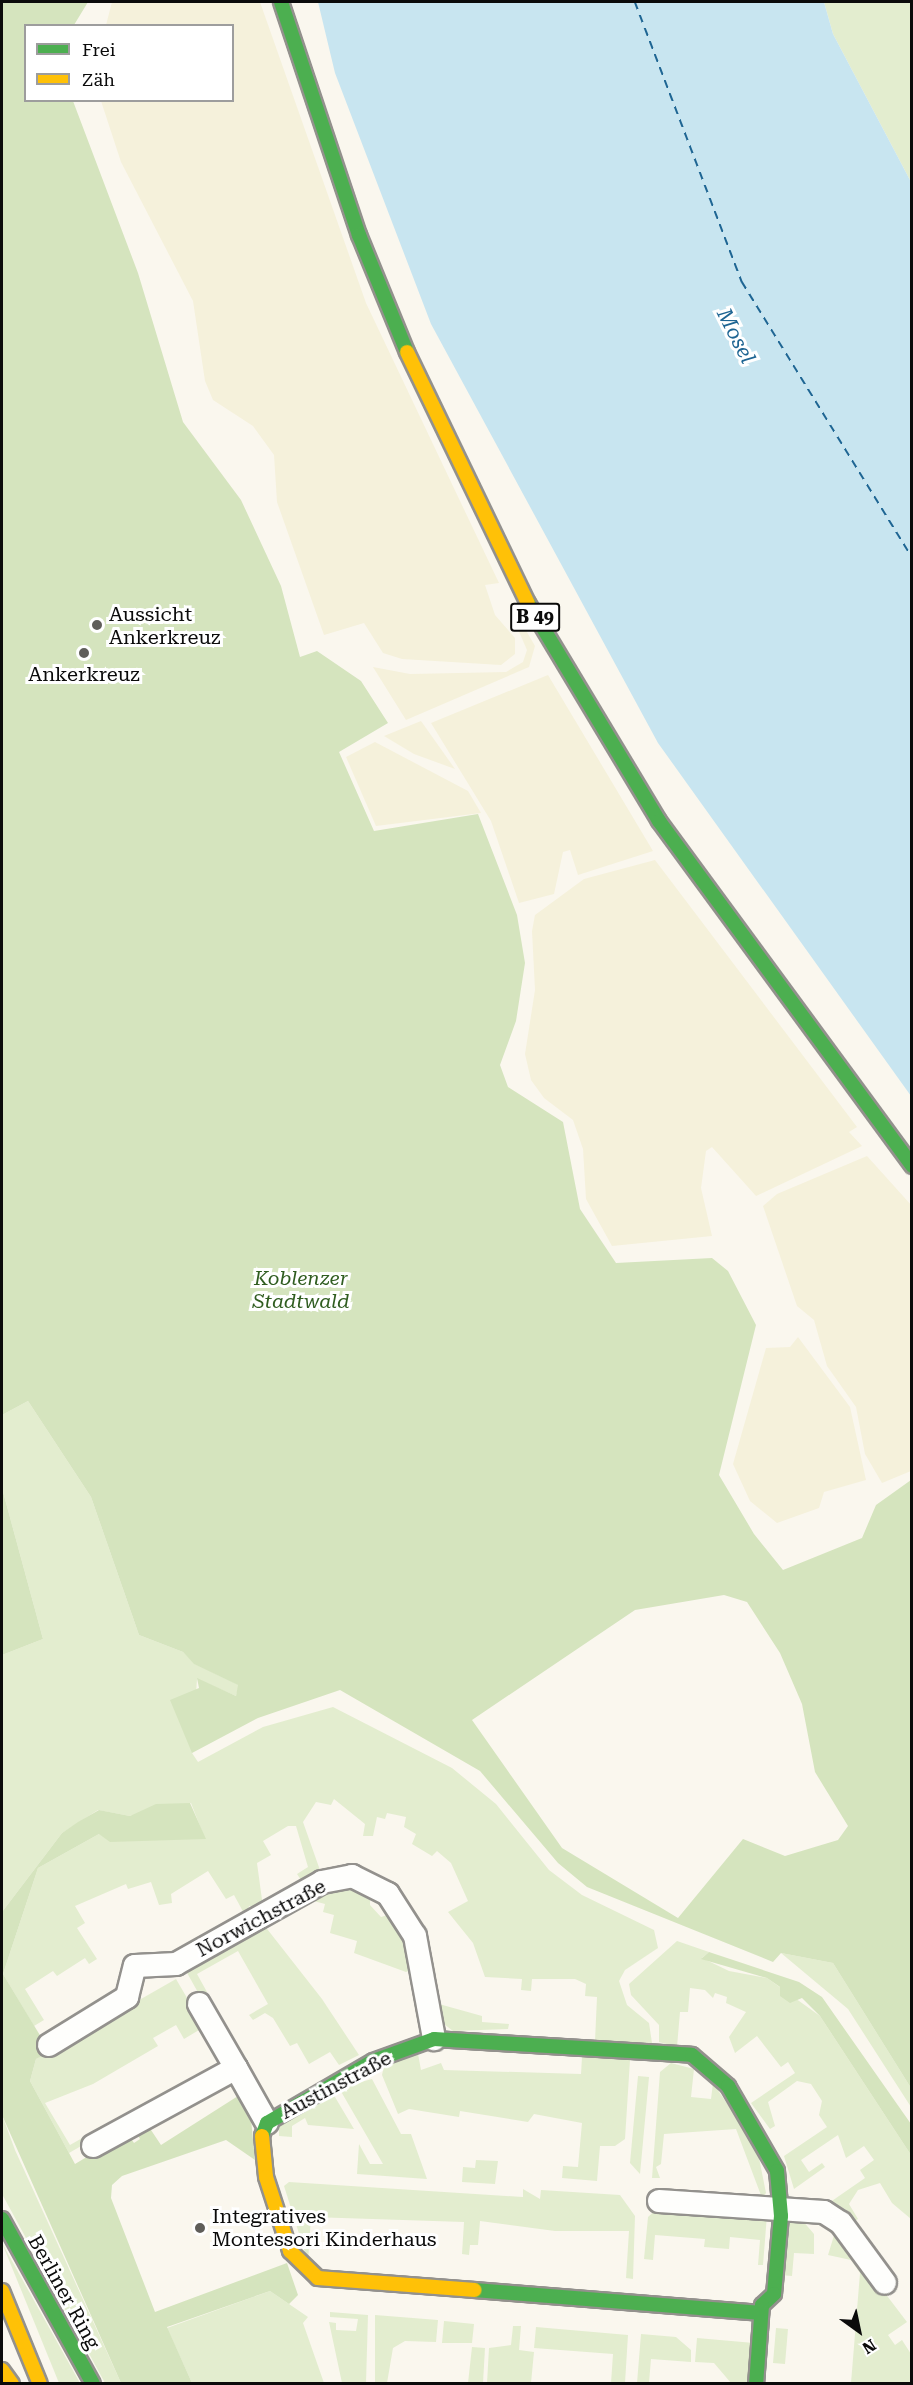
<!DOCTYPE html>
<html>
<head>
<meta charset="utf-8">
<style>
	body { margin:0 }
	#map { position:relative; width:913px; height:2385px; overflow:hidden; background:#faf7ee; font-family:"Roboto Serif",serif }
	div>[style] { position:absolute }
	.farmland>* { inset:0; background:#f5f1db }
	.green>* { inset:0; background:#e3edcf }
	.forest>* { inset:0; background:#d5e4be }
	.water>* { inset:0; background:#c8e5f0 }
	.ferry>* { height:1.5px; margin-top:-0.75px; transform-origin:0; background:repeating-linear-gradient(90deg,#1e6593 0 8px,transparent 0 14px) }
	.roads { filter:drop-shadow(2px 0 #93918d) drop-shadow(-2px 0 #93918d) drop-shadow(0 2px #93918d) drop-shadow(0 -2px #93918d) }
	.street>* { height:22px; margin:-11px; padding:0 11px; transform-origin:11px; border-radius:11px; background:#fefefc }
	.fast>* { height:14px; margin:-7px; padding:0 7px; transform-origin:7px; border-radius:7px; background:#4caf50 }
	.slow>* { height:14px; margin:-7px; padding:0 7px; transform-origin:7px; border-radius:7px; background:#ffc107 }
	.dots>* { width:16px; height:16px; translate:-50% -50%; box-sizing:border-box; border:3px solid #fff; border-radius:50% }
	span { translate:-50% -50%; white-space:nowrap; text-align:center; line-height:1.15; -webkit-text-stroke:6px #fff; paint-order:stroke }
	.shield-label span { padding:2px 4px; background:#fff; border:2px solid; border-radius:4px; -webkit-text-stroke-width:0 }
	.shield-label { font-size:18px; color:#0b0b0b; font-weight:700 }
	.poi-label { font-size:20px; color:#0b0b0b }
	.left { translate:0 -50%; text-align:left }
	.park-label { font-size:20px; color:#305d20; font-style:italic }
	.street-label { font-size:20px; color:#0b0b0b }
	.water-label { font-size:21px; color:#1e6593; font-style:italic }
	.frame { position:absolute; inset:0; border:3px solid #0b0b0b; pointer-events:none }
	.legend { position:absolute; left:24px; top:24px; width:210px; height:78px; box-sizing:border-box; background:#fff; border:2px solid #9d9d9d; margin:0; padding:8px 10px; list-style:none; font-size:18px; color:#0b0b0b }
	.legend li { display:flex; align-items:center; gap:12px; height:30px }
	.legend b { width:30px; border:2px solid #9d9d9d }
	.north { position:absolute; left:829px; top:2301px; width:60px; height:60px; -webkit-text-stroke:4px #fff; paint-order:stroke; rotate:147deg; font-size:16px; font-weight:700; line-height:24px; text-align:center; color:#0b0b0b }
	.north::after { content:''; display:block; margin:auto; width:21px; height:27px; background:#0b0b0b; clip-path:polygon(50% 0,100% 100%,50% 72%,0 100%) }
</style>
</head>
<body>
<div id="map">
	<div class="farmland">
		<div style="clip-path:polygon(112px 2px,260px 2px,366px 303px,499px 583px,485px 585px,495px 615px,515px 638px,515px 654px,501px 665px,402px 659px,383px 653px,364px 623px,324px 635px,277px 502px,274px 455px,253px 426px,213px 400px,205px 381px,193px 301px,121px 162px,101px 101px,232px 100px,232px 26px,106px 25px)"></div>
		<div style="clip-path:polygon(517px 615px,535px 646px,529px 667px,406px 720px,373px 667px,410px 674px,506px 672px,523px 662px,527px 650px,513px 618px)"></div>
		<div style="clip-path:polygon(548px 675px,653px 851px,578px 875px,570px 850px,563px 852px,554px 894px,519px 903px,491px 821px,431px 723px)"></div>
		<div style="clip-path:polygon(421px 721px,455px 769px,414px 754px,384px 736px)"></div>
		<div style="clip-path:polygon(375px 742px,468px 791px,481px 813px,376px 826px,346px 757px)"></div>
		<div style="clip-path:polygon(655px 860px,857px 1127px,849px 1132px,862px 1146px,756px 1196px,712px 1147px,706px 1151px,701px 1188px,712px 1236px,612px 1246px,586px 1199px,583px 1149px,573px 1120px,544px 1098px,531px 1080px,525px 1054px,535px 990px,532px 931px,535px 915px,584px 879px)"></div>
		<div style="clip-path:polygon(867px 1156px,912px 1206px,911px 1471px,882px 1483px,865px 1454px,856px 1407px,827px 1366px,814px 1320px,797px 1306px,763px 1206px,777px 1194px)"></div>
		<div style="clip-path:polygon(798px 1337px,850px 1407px,866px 1480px,824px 1492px,819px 1508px,777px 1523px,750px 1501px,733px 1464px,766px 1348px,790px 1347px)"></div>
	</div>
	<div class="green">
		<div style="clip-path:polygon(824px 2px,911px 2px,911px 182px,833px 34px)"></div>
		<div style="clip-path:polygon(28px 1401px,91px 1497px,139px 1635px,183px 1652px,195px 1664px,239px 1685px,236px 1696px,197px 1679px,192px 1753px,198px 1762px,263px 1727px,333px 1707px,452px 1768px,496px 1804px,549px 1870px,582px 1895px,654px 1930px,658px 1948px,625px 1970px,619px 1981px,627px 2005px,649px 2023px,652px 2043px,595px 2041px,597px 1997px,585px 1996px,586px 1984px,575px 1979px,532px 1979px,531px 1991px,521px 1990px,522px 1979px,485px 1977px,473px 1943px,448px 1912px,468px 1901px,451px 1863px,437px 1851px,432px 1856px,412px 1844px,416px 1834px,404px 1827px,406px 1817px,387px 1813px,385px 1819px,377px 1817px,373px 1836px,363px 1836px,365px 1824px,334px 1799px,331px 1805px,316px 1802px,303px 1822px,321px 1873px,303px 1883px,297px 1874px,308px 1867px,296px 1826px,288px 1826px,263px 1841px,271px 1855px,257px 1863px,263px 1907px,249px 1906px,246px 1917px,234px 1895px,226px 1899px,208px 1871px,171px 1894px,172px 1903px,159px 1905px,151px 1882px,128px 1889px,126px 1884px,75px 1906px,85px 1923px,77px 1928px,97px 1959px,89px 1964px,85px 1958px,57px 1976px,53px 1971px,25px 1989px,44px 2020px,34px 2026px,3px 1974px,38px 1868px,99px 1834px,205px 1839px,191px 1803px,130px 1816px,98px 1810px,62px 1833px,2px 1912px,2px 1655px,43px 1639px,2px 1488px,2px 1415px)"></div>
		<div style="clip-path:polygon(349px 1885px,370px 1893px,370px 1905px,381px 1917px,391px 1914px,410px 1940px,416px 1968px,406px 1972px,354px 1953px,357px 1941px,330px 1933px,334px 1915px,323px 1912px,325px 1904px,306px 1899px)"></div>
		<div style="clip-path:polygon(264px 1925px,322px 1999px,359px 2055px,339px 2065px,330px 2052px,309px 2064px,297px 2043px,290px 2046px,273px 2018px,265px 2013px,253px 2020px,249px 2015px,268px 2004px,238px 1951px,197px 1974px,207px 1992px,200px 1996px,186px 1971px)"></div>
		<div style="clip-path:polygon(677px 1941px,709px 1952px,702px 1958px,729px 1971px,767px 1978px,820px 2016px,911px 2155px,911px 2219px,892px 2203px,880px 2183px,858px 2190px,849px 2204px,858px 2219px,850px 2224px,826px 2205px,865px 2178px,860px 2170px,874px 2160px,864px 2146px,846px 2158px,838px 2135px,801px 2160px,809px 2172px,822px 2163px,825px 2167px,794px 2189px,784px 2156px,827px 2127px,819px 2115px,822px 2101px,811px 2084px,797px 2081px,768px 2102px,775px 2126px,770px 2129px,751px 2103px,795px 2073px,788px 2062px,781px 2067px,757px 2036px,735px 2053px,729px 2037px,746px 2012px,726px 2003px,727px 1997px,715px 1993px,713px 1998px,705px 1990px,690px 1988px,688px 2012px,680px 2012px,677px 2047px,659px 2042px,659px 2025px,631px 1995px,629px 1984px)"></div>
		<div style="clip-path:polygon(781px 1953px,833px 1963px,911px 2088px,911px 2107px,848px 2009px)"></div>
		<div style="clip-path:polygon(176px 1979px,204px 2027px,184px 2039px,176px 2025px,153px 2038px,158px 2046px,93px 2084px,45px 2103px,70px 2145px,84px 2137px,88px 2142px,69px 2153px,30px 2081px,36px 2059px)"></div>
		<div style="clip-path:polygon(439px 2004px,482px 2016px,482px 2022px,509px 2024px,508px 2029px,453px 2031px,444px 2024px)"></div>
		<div style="clip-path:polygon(418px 2054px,421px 2070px,441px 2063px,444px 2070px,581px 2074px,582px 2057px,630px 2060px,625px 2139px,615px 2146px,600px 2146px,597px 2181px,562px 2178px,563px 2166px,578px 2167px,582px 2123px,534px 2114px,528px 2122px,460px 2111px,459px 2117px,409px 2109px,398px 2114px,382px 2075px,384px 2066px)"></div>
		<div style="clip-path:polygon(671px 2063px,694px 2069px,691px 2097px,711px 2099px,713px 2083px,757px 2148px,766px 2193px,762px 2198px,736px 2129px,664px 2134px,661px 2164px,656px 2167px,660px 2178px,652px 2178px,660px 2072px)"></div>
		<div style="clip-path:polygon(638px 2076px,649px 2077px,640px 2174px,630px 2163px)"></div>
		<div style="clip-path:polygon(372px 2079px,401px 2134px,411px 2134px,427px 2179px,357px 2174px,359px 2144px,370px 2164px,383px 2164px,339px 2088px)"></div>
		<div style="clip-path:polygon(332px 2092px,354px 2129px,308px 2125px,305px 2118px,292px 2126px,292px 2137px,279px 2136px,279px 2127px)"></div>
		<div style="clip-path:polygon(2px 2115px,15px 2150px,121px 2383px,105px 2383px,2px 2194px)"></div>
		<div style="clip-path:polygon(476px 2160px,498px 2161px,495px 2184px,462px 2182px,463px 2167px,475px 2168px)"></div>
		<div style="clip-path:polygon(289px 2182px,523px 2197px,523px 2189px,540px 2199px,541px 2190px,620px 2195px,635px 2216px,633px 2279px,626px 2278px,629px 2231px,555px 2231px,480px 2221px,478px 2245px,470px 2245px,469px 2255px,462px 2254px,464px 2222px,311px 2217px,308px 2262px,284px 2186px)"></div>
		<div style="clip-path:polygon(659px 2207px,767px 2215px,763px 2265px,758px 2265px,760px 2240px,730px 2237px,729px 2249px,704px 2247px,705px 2239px,655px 2235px,653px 2260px,644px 2259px,648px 2217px)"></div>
		<div style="clip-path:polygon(802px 2220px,814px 2234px,814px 2254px,794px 2253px,792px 2276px,780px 2275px,784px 2222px)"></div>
		<div style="clip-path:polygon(836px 2229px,907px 2322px,888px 2335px,895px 2345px,902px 2340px,911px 2354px,911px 2383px,851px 2383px,860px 2273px,851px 2260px,828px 2255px)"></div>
		<div style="clip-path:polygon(2px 2243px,80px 2383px,59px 2383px)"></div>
		<div style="clip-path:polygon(270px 2291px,308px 2317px,303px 2323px,324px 2383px,192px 2383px,167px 2328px)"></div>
		<div style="clip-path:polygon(330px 2312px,368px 2315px,366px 2383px,342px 2383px,329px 2322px,336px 2323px,336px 2330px,356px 2331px,358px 2319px,330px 2317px)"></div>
		<div style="clip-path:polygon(375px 2315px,438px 2320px,436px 2342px,405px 2341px,393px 2348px,387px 2383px,375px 2383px)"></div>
		<div style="clip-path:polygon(444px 2321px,474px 2324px,472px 2343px,442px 2343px)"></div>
		<div style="clip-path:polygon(513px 2326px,521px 2326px,519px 2350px,534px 2352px,531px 2383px,487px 2383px,489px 2348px,511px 2345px)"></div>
		<div style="clip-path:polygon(536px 2327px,628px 2335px,625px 2383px,611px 2383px,613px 2354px,534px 2348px)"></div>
		<div style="clip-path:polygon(776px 2328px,788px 2329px,785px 2364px,773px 2363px)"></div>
		<div style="clip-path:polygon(641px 2334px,676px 2337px,691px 2350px,691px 2362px,651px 2359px,649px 2383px,637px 2383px)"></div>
		<div style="clip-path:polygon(697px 2338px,754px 2343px,750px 2383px,731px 2383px,714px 2363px,695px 2362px)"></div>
		<div style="clip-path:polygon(472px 2347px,485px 2348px,483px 2383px,468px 2383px)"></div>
	</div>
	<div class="forest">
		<div style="clip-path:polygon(evenodd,2px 2px,88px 2px,74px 25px,26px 26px,26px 100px,73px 101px,138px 273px,183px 422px,241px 500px,281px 586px,300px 657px,317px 651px,361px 681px,388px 723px,339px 752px,374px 831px,478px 814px,517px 915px,525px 963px,516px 1021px,500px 1065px,508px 1087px,563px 1122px,580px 1209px,616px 1263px,712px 1258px,728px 1271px,756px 1325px,719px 1475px,754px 1534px,783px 1570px,862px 1538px,876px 1505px,911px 1480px,911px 2088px,833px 1963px,781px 1953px,773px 1962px,587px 1887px,558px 1863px,480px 1771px,340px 1690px,258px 1718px,192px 1753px,170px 1700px,199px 1688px,197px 1678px,236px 1696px,238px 1685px,194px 1664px,183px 1652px,139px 1635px,91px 1497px,28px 1401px,2px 1415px,2px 2px,724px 1595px,747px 1602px,780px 1653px,802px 1704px,815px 1772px,848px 1826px,838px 1840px,785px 1856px,743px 1839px,678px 1918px,562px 1848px,472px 1720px,635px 1610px,724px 1595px)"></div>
		<div style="clip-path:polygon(2px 1488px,43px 1639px,2px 1655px)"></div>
		<div style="clip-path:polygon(190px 1803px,206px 1839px,110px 1842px,99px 1834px,38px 1868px,3px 1974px,44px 2042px,46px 2054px,36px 2059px,30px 2081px,75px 2164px,127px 2133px,134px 2143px,140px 2139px,134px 2128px,151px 2130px,161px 2145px,238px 2096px,251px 2119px,255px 2160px,226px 2140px,122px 2176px,112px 2185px,111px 2198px,155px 2312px,287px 2263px,298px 2295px,289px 2304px,270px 2291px,167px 2327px,192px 2383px,121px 2383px,2px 2115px,2px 1912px,62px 1833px,78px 1822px,99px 1810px,130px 1816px,156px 1804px)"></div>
		<div style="clip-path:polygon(709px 1952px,799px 1982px,822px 1997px,911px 2124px,911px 2155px,820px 2016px,802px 1998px,790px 2003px,780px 1996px,780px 1987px,767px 1978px,701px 1959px)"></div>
	</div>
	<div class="water">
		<div style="clip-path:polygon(318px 2px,824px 2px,833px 34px,911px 182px,911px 1096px,658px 743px,431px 324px,335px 73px)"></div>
	</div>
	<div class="ferry">
		<div style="left:635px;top:2px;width:300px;rotate:69.1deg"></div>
		<div style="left:742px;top:282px;width:323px;rotate:58.3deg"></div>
	</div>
	<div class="roads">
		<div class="street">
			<div style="left:199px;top:2004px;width:74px;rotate:60deg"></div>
			<div style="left:49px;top:2045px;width:92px;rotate:-31.6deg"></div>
			<div style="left:127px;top:1997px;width:32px;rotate:-76deg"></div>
			<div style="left:135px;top:1966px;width:41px;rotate:-2.8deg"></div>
			<div style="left:176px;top:1964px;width:167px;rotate:-29.3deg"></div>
			<div style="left:322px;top:1882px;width:31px;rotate:-11deg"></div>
			<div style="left:352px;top:1876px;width:40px;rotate:26.6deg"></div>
			<div style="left:388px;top:1894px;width:50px;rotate:57.3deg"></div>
			<div style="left:415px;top:1936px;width:105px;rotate:79.5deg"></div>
			<div style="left:93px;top:2146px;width:163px;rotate:-28.6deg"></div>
			<div style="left:236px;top:2068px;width:63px;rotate:60.6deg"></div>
			<div style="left:659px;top:2201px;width:165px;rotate:3.8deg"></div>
			<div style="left:824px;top:2212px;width:20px;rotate:33deg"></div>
			<div style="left:841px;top:2223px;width:74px;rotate:53.7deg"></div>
		</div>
		<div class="fast">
			<div style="left:281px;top:2px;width:246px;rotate:71.5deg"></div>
			<div style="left:359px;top:235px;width:126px;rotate:67.7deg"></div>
			<div style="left:528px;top:603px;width:254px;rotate:59deg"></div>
			<div style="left:659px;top:821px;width:428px;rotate:53.7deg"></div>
			<div style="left:262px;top:2136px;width:14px;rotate:-69deg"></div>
			<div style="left:267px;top:2123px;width:123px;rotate:-30.3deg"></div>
			<div style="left:373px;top:2061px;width:65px;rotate:-19.8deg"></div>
			<div style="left:434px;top:2039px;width:258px;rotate:3.5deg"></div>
			<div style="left:692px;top:2055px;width:48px;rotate:40.7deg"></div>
			<div style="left:728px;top:2086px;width:98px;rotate:60deg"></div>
			<div style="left:777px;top:2171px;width:45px;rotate:84.9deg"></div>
			<div style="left:781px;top:2216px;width:78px;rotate:95.1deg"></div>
			<div style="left:774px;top:2294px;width:16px;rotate:137deg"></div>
			<div style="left:762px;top:2305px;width:79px;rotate:94.3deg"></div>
			<div style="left:2px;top:2219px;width:188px;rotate:61.1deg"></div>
			<div style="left:475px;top:2290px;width:287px;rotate:4.6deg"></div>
		</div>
		<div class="slow">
			<div style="left:407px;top:352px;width:279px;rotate:64.3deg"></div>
			<div style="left:262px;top:2136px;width:41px;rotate:84.4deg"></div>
			<div style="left:266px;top:2177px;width:78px;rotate:72deg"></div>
			<div style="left:290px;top:2251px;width:39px;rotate:44deg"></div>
			<div style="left:318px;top:2278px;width:157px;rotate:4.4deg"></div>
			<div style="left:2px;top:2291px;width:100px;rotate:67.8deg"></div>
			<div style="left:2px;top:2370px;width:17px;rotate:54deg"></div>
		</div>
	</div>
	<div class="dots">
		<div style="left:97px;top:625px;background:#5f5e5a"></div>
		<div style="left:84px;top:653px;background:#5f5e5a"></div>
		<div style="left:200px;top:2228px;background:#5f5e5a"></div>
	</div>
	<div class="shield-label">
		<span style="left:535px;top:617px">B 49</span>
	</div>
	<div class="poi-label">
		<span class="left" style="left:109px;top:626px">Aussicht<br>Ankerkreuz</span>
		<span style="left:84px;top:674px">Ankerkreuz</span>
		<span class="left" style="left:212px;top:2228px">Integratives<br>Montessori Kinderhaus</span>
	</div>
	<div class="park-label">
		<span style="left:301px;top:1290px">Koblenzer<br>Stadtwald</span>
	</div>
	<div class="street-label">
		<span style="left:261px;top:1918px;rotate:-28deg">Norwichstraße</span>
		<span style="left:336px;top:2085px;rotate:-28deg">Austinstraße</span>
		<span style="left:64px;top:2292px;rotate:61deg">Berliner Ring</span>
	</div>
	<div class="water-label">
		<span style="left:736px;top:336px;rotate:63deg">Mosel</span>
	</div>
	<div class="frame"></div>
	<ul class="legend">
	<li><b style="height:8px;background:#4caf50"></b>Frei</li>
	<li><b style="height:8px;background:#ffc107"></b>Zäh</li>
	</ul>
	<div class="north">N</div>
</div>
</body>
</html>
